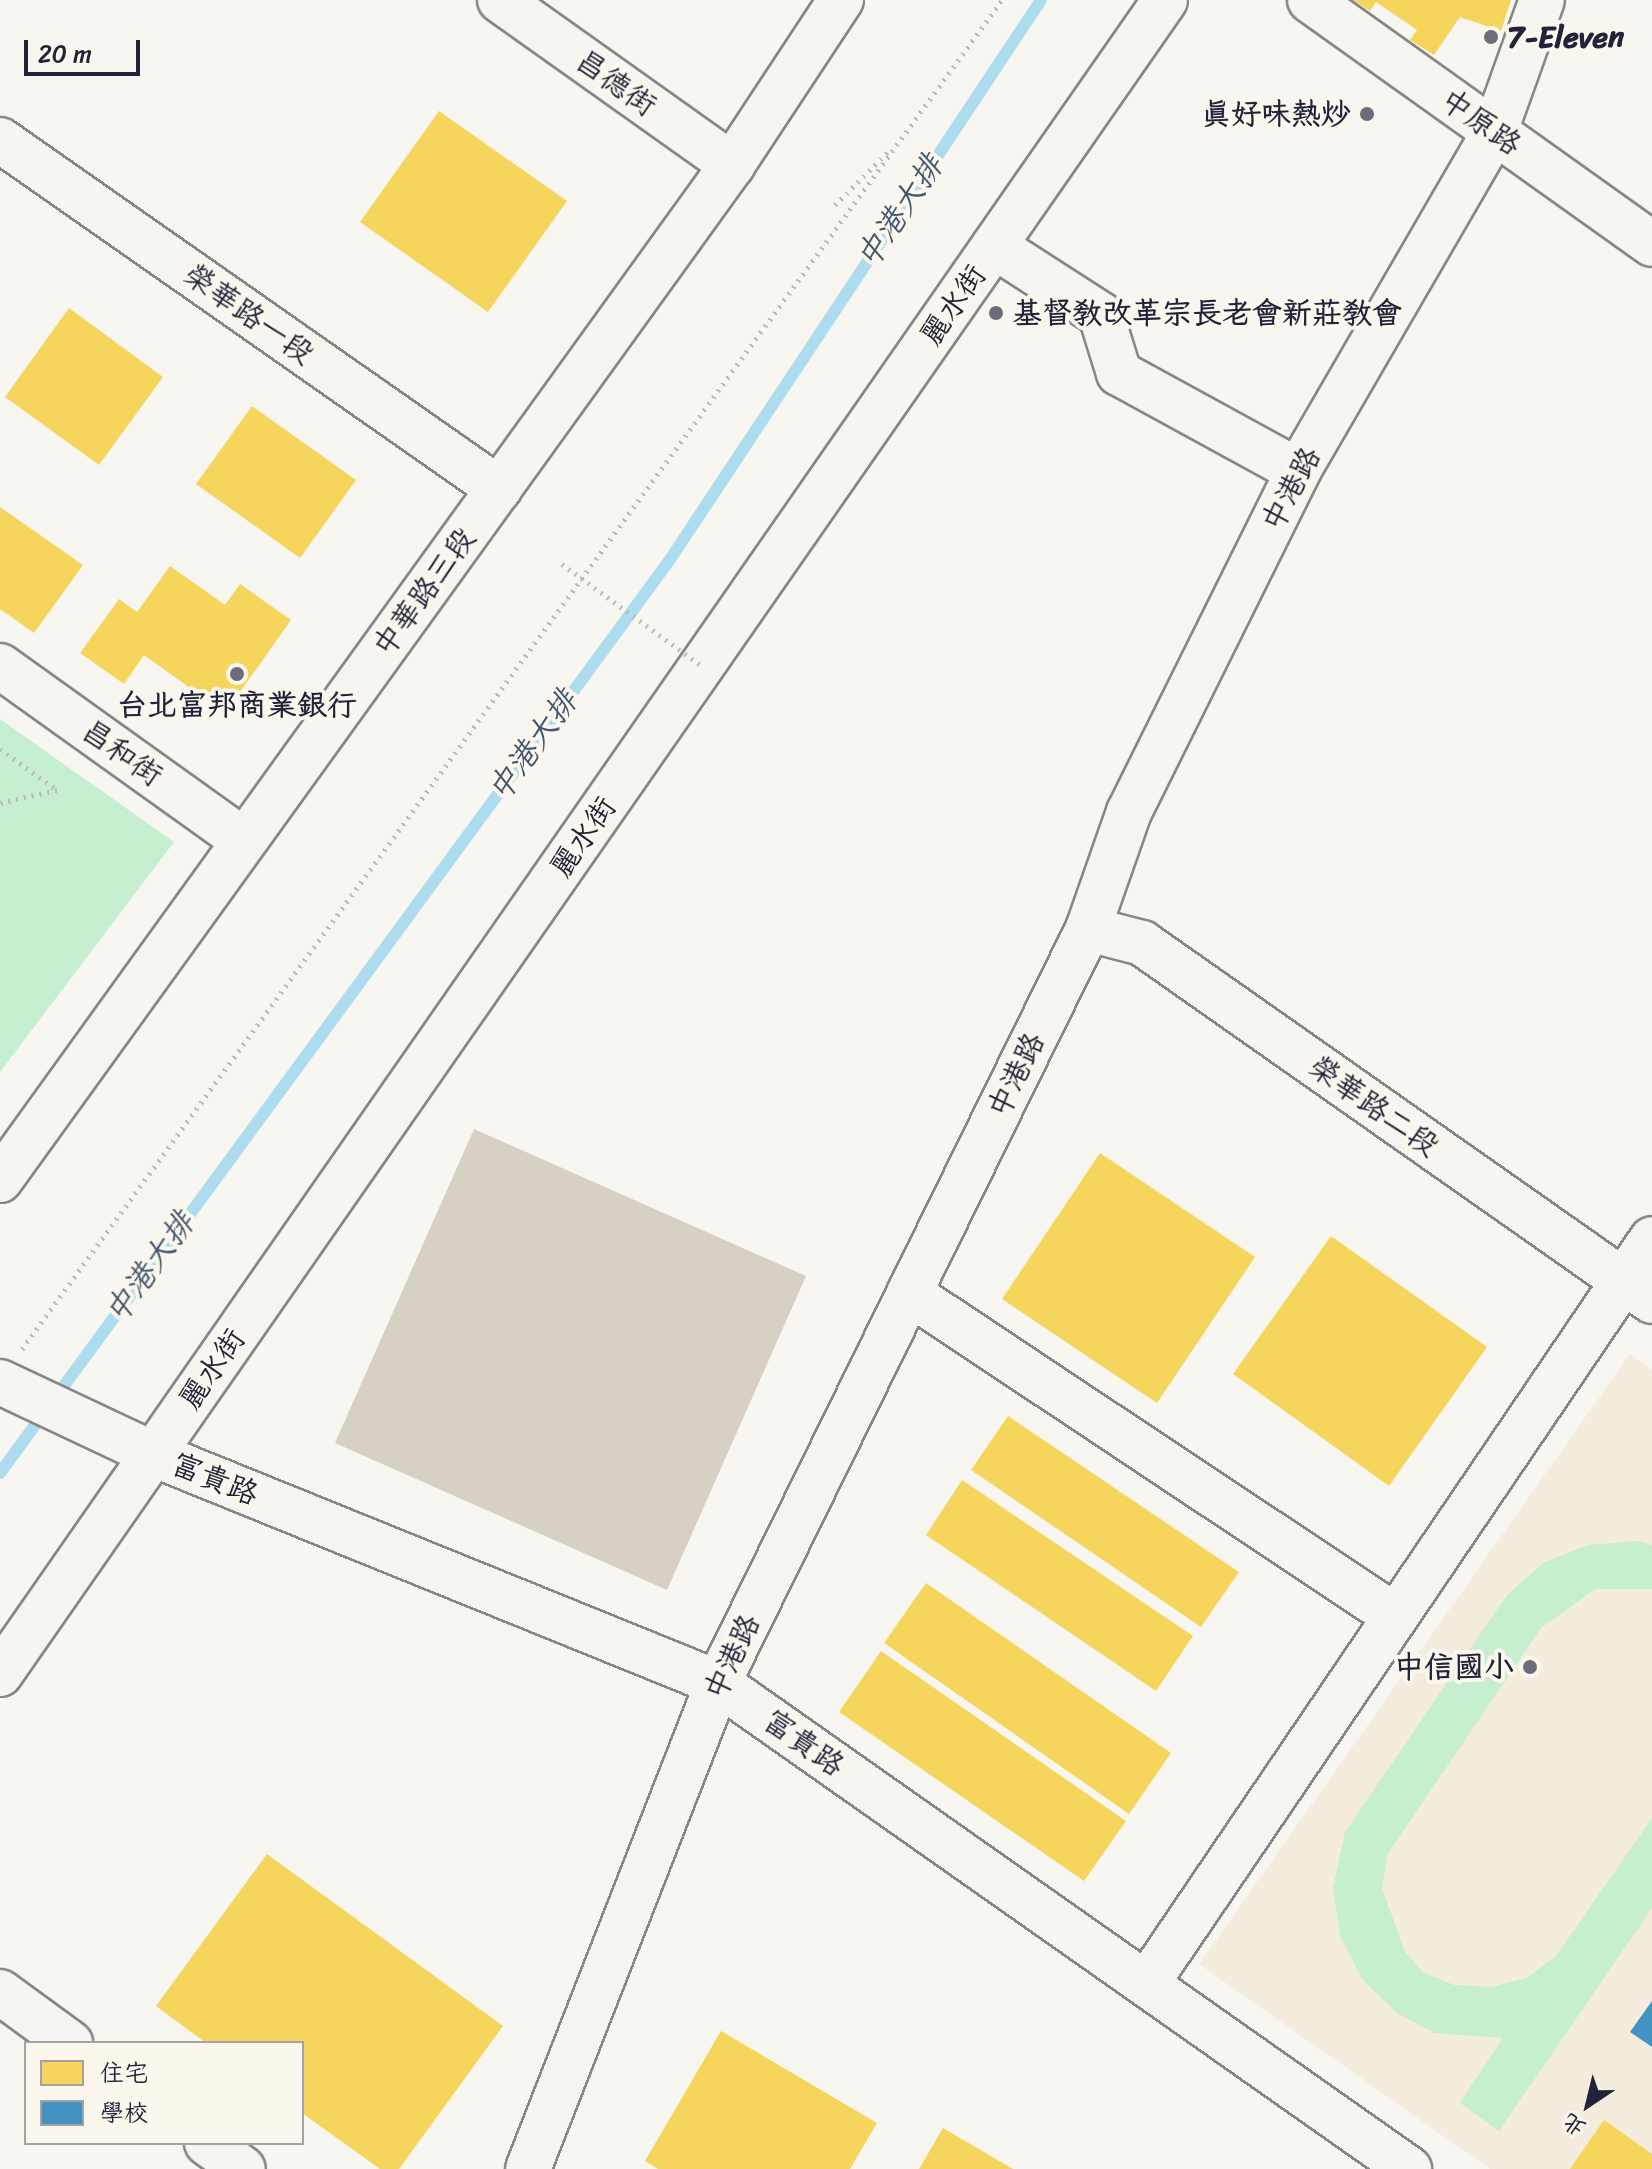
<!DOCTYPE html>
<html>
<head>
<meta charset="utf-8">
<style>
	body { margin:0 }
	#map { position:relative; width:1652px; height:2169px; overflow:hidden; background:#f8f6f0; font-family:Sriracha,"LXGW WenKai TC",sans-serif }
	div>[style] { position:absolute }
	.built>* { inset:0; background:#f4ecdd }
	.green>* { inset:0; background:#c6eed0 }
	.homes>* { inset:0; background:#f6d55c }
	.schools>* { inset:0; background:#4393c3 }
	.stream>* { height:12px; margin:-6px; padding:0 6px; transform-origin:6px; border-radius:6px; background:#addcef }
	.building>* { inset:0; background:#d7d0c5 }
	.path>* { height:5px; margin-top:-2.5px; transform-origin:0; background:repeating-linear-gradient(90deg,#bcbab9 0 2px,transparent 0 8px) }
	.roads { filter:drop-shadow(2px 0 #878688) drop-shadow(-2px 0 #878688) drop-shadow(0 2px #878688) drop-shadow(0 -2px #878688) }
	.street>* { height:44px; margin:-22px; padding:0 22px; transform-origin:22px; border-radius:22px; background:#f6f5f1 }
	.secondary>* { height:44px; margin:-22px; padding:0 22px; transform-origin:22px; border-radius:22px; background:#f6f5f1 }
	.path-bridge>* { height:5px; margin-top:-2.5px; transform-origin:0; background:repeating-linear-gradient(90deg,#bcbab9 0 2px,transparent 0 8px) }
	.dots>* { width:22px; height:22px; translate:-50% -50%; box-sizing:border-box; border:4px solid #fbf7ec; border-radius:50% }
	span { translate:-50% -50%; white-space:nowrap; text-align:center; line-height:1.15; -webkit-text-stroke:8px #fbf7ec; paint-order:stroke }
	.poi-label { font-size:30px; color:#22223b; font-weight:700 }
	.left { translate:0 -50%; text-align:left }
	.right { translate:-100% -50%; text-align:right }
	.street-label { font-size:30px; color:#22223b }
	.water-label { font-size:32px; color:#425771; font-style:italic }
	.legend { position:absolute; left:24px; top:2041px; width:280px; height:104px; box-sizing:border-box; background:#fbf7ec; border:2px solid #a4a2a5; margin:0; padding:10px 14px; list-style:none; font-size:24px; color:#22223b }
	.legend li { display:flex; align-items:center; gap:16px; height:40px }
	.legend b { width:40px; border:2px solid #a4a2a5 }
	.north { position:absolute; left:1548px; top:2065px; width:80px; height:80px; -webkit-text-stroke:6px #fbf7ec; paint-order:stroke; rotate:215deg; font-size:22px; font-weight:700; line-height:32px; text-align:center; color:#22223b }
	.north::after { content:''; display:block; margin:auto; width:28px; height:36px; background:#22223b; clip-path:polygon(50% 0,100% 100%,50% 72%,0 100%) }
	.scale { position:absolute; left:24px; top:40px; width:116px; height:36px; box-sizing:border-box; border:4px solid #22223b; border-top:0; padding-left:10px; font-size:24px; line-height:28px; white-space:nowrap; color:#22223b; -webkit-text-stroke:6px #fbf7ec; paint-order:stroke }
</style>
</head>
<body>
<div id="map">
	<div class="built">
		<div style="clip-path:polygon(1630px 1354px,1652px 1370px,1652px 2169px,1490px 2169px,1199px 1964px)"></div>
	</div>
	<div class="green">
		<div style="clip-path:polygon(0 719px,174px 842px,0 1072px)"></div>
		<div style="clip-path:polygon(1637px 1541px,1652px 1545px,1652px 1589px,1595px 1589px,1541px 1628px,1387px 1855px,1382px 1888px,1405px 1952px,1423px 1972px,1454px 1985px,1491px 1987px,1527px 1978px,1556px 1956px,1652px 1818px,1652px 1908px,1499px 2131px,1460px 2103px,1503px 2038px,1434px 2033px,1397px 2013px,1362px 1979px,1340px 1936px,1333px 1888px,1345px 1832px,1507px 1595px,1543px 1563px,1588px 1545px)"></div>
	</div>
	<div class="homes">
		<div style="clip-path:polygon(1353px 0,1511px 0,1501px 31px,1460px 17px,1434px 55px,1410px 40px,1417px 30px,1376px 2px,1370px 11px)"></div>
		<div style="clip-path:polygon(439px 111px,567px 201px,488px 312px,360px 222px)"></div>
		<div style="clip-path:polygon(69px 308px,163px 377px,99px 465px,5px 397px)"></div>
		<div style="clip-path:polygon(252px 406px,356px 480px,300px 558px,196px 484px)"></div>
		<div style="clip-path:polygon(0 507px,83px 565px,34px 633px,0 609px)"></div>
		<div style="clip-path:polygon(170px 566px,225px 605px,240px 584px,291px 620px,225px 713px,144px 655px,124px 684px,80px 653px,119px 599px,137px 612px)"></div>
		<div style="clip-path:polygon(1100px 1153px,1255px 1257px,1157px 1403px,1002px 1299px)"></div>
		<div style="clip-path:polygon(1331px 1236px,1487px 1347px,1389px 1486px,1233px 1374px)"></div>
		<div style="clip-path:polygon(1008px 1416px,1239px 1572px,1201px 1627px,971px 1470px)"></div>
		<div style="clip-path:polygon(962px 1480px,1193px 1636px,1156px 1691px,926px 1535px)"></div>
		<div style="clip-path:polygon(926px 1583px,1171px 1753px,1129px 1814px,884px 1643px)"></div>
		<div style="clip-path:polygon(881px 1651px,1126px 1821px,1084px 1881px,839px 1712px)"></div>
		<div style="clip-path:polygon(267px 1854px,503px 2026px,399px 2169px,380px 2169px,302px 2113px,302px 2043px,206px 2043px,156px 2006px)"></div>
		<div style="clip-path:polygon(721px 2031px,877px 2123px,850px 2169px,658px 2169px,645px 2161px)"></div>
		<div style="clip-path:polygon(1604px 2120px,1652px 2154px,1652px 2169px,1570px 2169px)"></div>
		<div style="clip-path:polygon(943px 2128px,1013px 2169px,919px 2169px)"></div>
	</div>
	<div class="schools">
		<div style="clip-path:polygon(1652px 2001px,1652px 2047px,1630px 2032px)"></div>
	</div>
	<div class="stream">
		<div style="left:0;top:1473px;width:1131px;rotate:-53.74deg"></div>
		<div style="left:669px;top:561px;width:673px;rotate:-56.45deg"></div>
	</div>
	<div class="building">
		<div style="clip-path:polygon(474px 1129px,806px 1276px,667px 1590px,335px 1443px)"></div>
	</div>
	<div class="path">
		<div style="left:835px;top:205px;width:78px;rotate:-45deg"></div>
		<div style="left:0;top:749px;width:70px;rotate:35.7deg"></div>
		<div style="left:57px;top:790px;width:58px;rotate:167.2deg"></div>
		<div style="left:22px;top:1349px;width:1667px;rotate:-54deg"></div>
	</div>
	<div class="roads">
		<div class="street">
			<div style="left:500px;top:0;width:285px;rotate:35.4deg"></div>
			<div style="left:0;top:140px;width:609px;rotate:34.97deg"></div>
			<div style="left:994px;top:246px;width:127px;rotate:32.8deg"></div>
			<div style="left:1101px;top:315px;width:61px;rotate:72.8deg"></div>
			<div style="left:1119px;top:373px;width:204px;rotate:28.7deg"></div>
			<div style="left:0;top:666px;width:299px;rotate:35.6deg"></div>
			<div style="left:1088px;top:929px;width:56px;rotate:14.5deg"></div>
			<div style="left:1142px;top:943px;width:623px;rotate:35.07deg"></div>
			<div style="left:909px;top:1293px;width:584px;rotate:33.61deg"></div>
			<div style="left:0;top:1382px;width:169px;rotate:25.2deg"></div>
			<div style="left:153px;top:1454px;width:610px;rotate:22.06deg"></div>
			<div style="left:718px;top:1683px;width:845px;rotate:35.12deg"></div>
			<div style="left:0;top:1674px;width:2039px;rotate:-55.16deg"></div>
			<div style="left:1147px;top:1983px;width:899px;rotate:-55.83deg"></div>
			<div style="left:0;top:1992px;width:87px;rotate:36.1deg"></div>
			<div style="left:207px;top:2143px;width:44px;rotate:35.8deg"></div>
		</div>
		<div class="secondary">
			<div style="left:1310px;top:0;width:420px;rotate:35.5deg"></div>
			<div style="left:0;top:1180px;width:1251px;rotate:-54.2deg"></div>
			<div style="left:732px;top:165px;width:198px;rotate:-56.6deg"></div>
			<div style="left:528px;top:2169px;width:522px;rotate:-68.65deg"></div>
			<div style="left:718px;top:1683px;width:840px;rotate:-63.86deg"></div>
			<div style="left:1088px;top:929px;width:124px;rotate:-70.7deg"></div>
			<div style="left:1129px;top:812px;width:381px;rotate:-63.6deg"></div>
			<div style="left:1298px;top:471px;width:393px;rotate:-59.9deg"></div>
			<div style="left:1495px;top:131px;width:139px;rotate:-70.3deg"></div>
		</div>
	</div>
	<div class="path-bridge">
		<div style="left:562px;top:564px;width:173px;rotate:36.1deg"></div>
	</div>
	<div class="dots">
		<div style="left:1491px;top:37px;background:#6d6c7a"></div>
		<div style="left:1367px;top:114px;background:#6d6c7a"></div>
		<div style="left:996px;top:313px;background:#6d6c7a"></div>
		<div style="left:237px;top:674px;background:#6d6c7a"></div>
		<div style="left:1530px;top:1667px;background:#6d6c7a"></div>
	</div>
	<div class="poi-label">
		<span class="left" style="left:1507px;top:37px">7-Eleven</span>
		<span class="right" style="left:1351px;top:114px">真好味熱炒</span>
		<span class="left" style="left:1012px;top:313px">基督教改革宗長老會新莊教會</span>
		<span style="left:237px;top:705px">台北富邦商業銀行</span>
		<span class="right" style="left:1514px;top:1667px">中信國小</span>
	</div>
	<div class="street-label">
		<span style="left:616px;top:83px;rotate:35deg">昌德街</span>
		<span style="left:1481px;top:122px;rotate:35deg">中原路</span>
		<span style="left:953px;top:305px;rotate:-55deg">麗水街</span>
		<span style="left:249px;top:314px;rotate:35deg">榮華路一段</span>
		<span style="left:1291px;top:489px;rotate:-62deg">中港路</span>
		<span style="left:424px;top:592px;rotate:-54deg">中華路三段</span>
		<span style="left:122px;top:753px;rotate:35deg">昌和街</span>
		<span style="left:583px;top:837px;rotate:-55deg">麗水街</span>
		<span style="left:1016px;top:1075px;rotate:-64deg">中港路</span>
		<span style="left:1374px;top:1106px;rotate:35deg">榮華路二段</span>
		<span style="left:212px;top:1369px;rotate:-55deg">麗水街</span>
		<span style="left:215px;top:1479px;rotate:22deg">富貴路</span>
		<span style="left:732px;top:1657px;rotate:-65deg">中港路</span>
		<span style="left:804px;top:1743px;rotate:35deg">富貴路</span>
	</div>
	<div class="water-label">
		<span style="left:900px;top:212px;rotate:-56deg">中港大排</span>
		<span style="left:533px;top:746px;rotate:-54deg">中港大排</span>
		<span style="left:150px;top:1268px;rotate:-54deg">中港大排</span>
	</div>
	<ul class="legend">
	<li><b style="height:22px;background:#f6d55c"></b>住宅</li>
	<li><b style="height:22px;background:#4393c3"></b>學校</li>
	</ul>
	<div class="north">北</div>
	<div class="scale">20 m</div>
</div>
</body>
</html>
